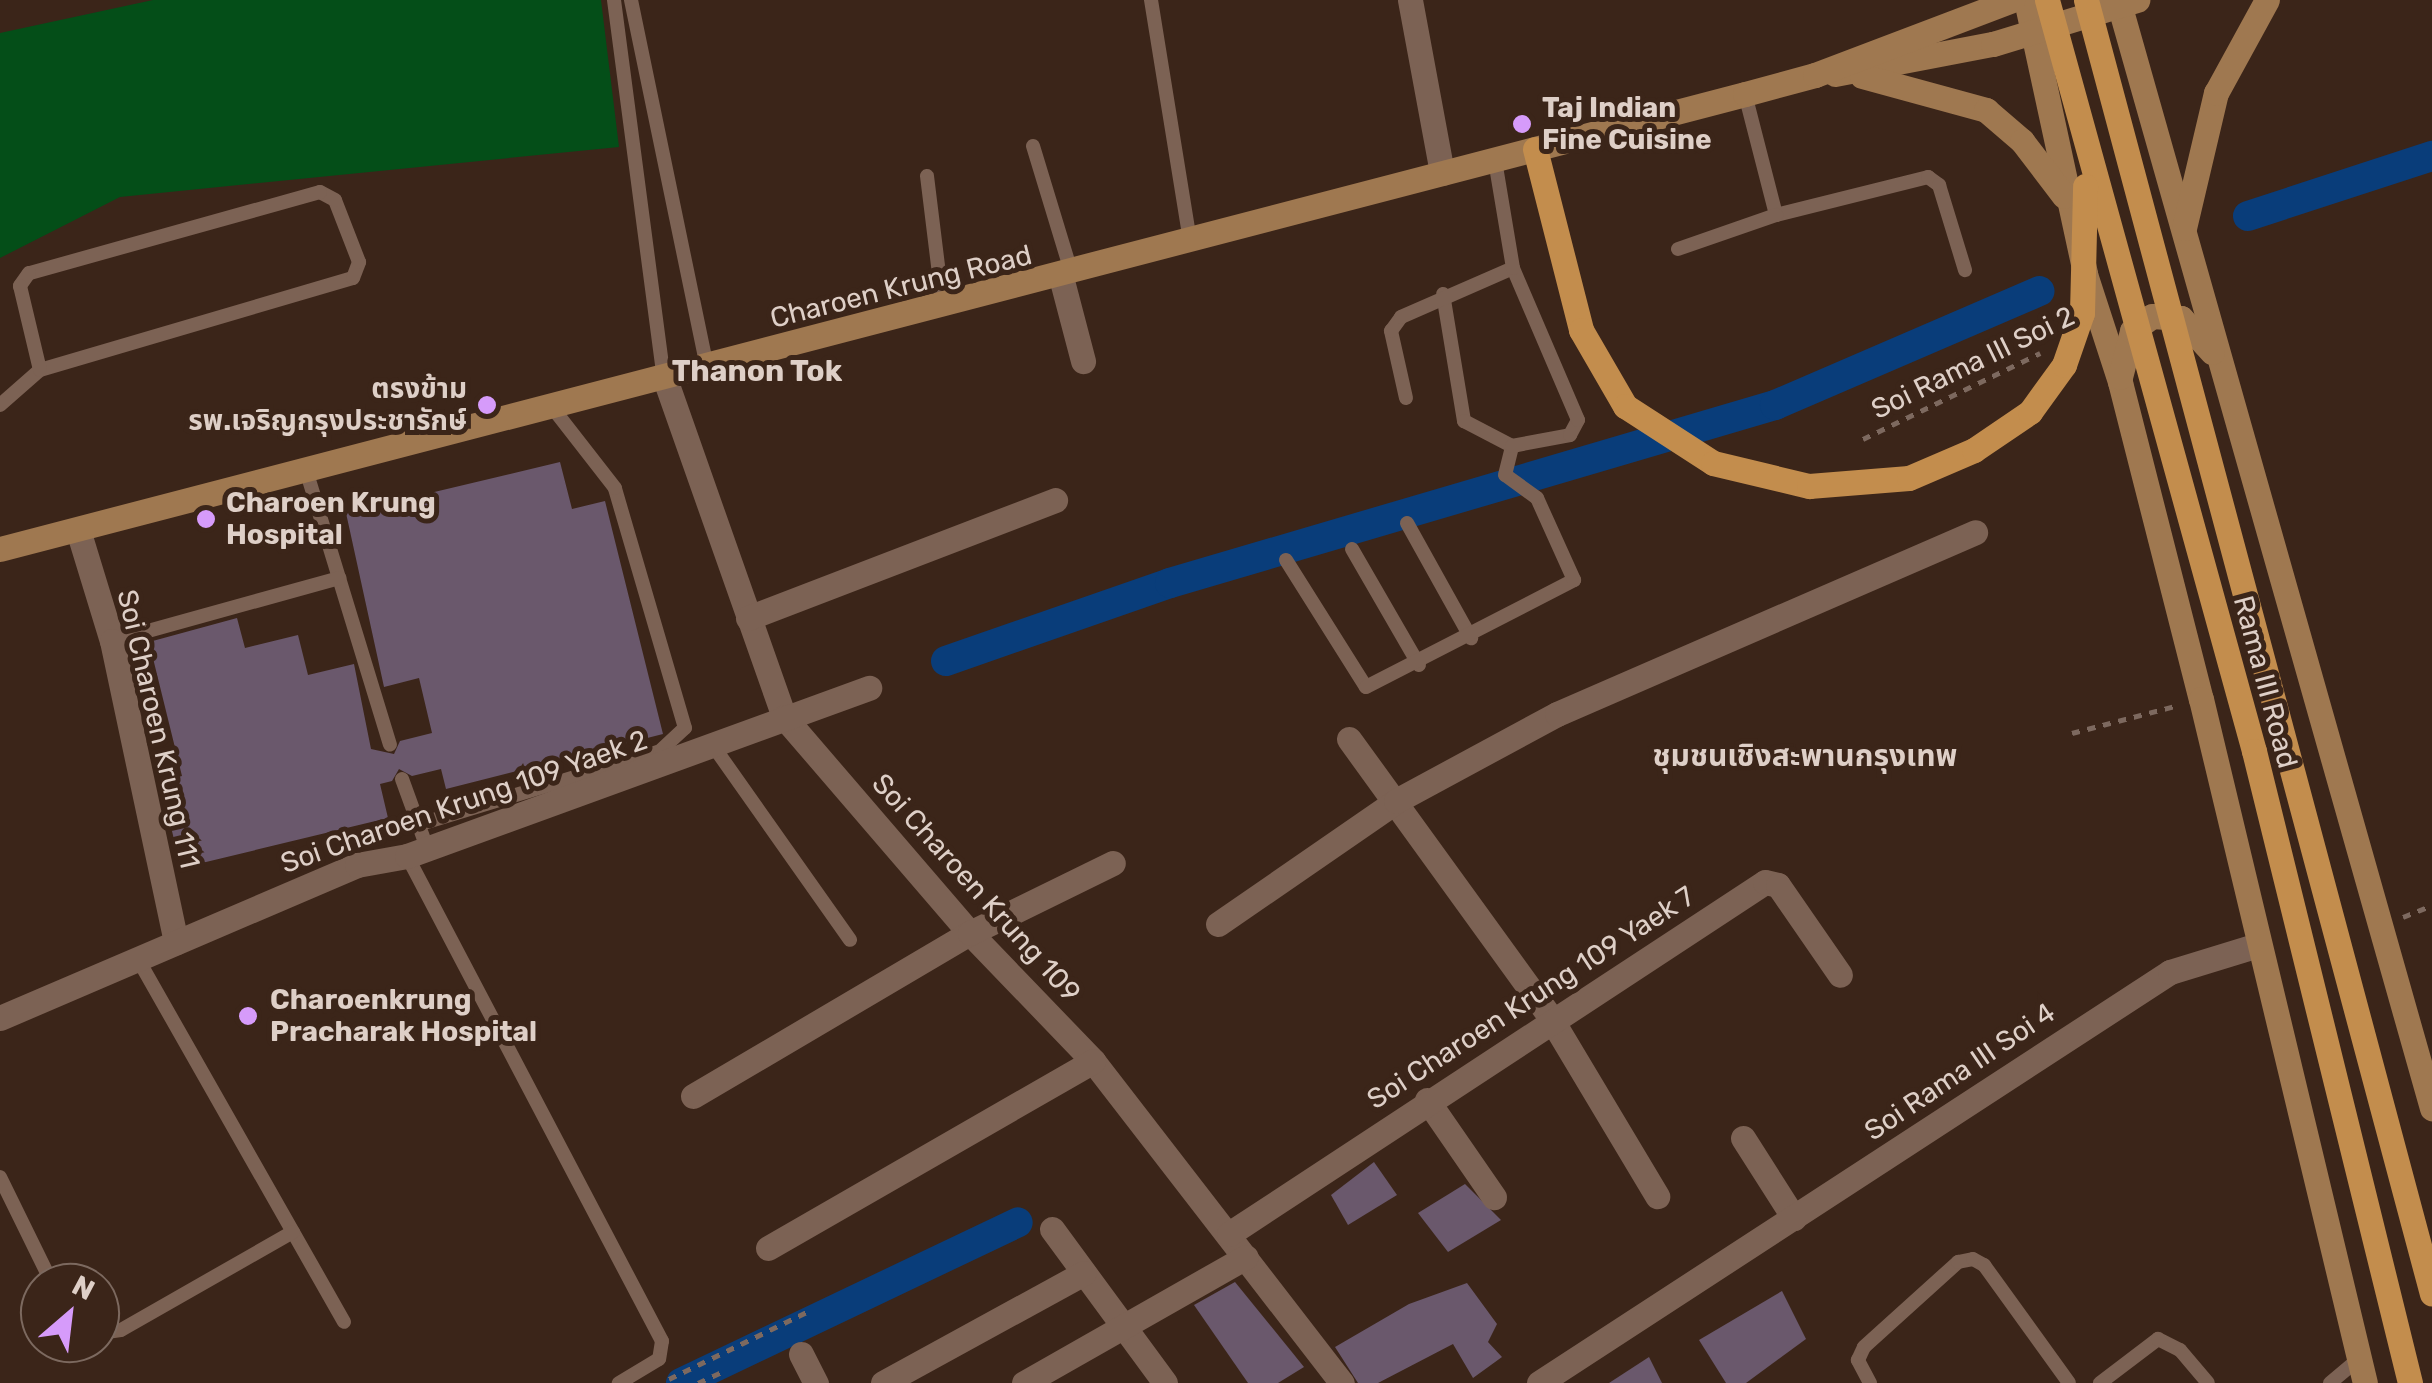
<!DOCTYPE html>
<html>
<head>
<meta charset="utf-8">
<style>
	body { margin:0 }
	#map { position:relative; width:2432px; height:1383px; overflow:hidden; background:#3b2519; font-family:Rubik,"Noto Sans Thai",sans-serif }
	div>[style] { position:absolute }
	.green>* { inset:0; background:#044e18 }
	.canal>* { height:30px; margin:-15px; padding:0 15px; transform-origin:15px; border-radius:15px; background:#093d7a }
	.building>* { inset:0; background:#6a586c }
	.path>* { height:5px; margin-top:-2.5px; transform-origin:0; background:repeating-linear-gradient(90deg,#7d695f 0 8px,transparent 0 16px) }
	.lane>* { height:14px; margin:-7px; padding:0 7px; transform-origin:7px; border-radius:7px; background:#7c6254 }
	.street>* { height:25px; margin:-12.5px; padding:0 12.5px; transform-origin:12.5px; border-radius:12.5px; background:#7c6254 }
	.secondary>* { height:25px; margin:-12.5px; padding:0 12.5px; transform-origin:12.5px; border-radius:12.5px; background:#9f7850 }
	.primary>* { height:25px; margin:-12.5px; padding:0 12.5px; transform-origin:12.5px; border-radius:12.5px; background:#c38d4d }
	.dots>* { width:28px; height:28px; translate:-50% -50%; box-sizing:border-box; border:5px solid #3b2519; border-radius:50% }
	span { translate:-50% -50%; white-space:nowrap; text-align:center; line-height:1.15; -webkit-text-stroke:10px #3b2519; paint-order:stroke }
	.poi-label { font-size:28px; color:#decfc7; font-weight:700 }
	.left { translate:0 -50%; text-align:left }
	.right { translate:-100% -50%; text-align:right }
	.street-label { font-size:28px; color:#decfc7 }
	.neighbourhood-label { font-size:30px; color:#decfc7; font-weight:700 }
	.north { position:absolute; left:20px; top:1263px; width:100px; height:100px; box-sizing:border-box; background:#3b2519; border:2px solid #7c695f; border-radius:50%; rotate:28deg; font-size:28px; font-weight:700; line-height:40px; text-align:center; color:#decfc7 }
	.north::after { content:''; display:block; margin:auto; width:35px; height:45px; background:#d69bfa; clip-path:polygon(50% 0,100% 100%,50% 72%,0 100%) }
</style>
</head>
<body>
<div id="map">
	<div class="green">
		<div style="clip-path:polygon(153px 0,601px 0,619px 147px,120px 197px,0 258px,0 33px)"></div>
	</div>
	<div class="canal">
		<div style="left:2248px;top:216px;width:194px;rotate:-18.1deg"></div>
		<div style="left:946px;top:661px;width:237px;rotate:-19.2deg"></div>
		<div style="left:1170px;top:583px;width:631px;rotate:-16.39deg"></div>
		<div style="left:1775px;top:405px;width:288px;rotate:-23.3deg"></div>
		<div style="left:681px;top:1383px;width:373px;rotate:-25.5deg"></div>
	</div>
	<div class="building">
		<div style="clip-path:polygon(560px 462px,572px 509px,605px 501px,663px 734px,446px 789px,441px 769px,412px 776px,399px 769px,392px 781px,380px 784px,388px 818px,181px 868px,160px 782px,182px 776px,149px 642px,237px 618px,245px 648px,298px 635px,308px 675px,354px 664px,371px 749px,394px 754px,400px 741px,432px 733px,419px 678px,384px 687px,346px 513px)"></div>
		<div style="clip-path:polygon(1374px 1162px,1397px 1195px,1348px 1225px,1331px 1195px)"></div>
		<div style="clip-path:polygon(1465px 1184px,1501px 1220px,1448px 1252px,1418px 1213px)"></div>
		<div style="clip-path:polygon(1235px 1282px,1304px 1367px,1278px 1383px,1248px 1383px,1194px 1305px)"></div>
		<div style="clip-path:polygon(1467px 1283px,1497px 1324px,1488px 1342px,1502px 1357px,1473px 1378px,1453px 1344px,1378px 1383px,1358px 1383px,1335px 1347px,1409px 1304px)"></div>
		<div style="clip-path:polygon(1782px 1291px,1806px 1339px,1746px 1383px,1726px 1383px,1699px 1340px)"></div>
		<div style="clip-path:polygon(1649px 1357px,1662px 1383px,1609px 1383px)"></div>
	</div>
	<div class="path">
		<div style="left:1863px;top:439px;width:197px;rotate:-25.9deg"></div>
		<div style="left:2072px;top:733px;width:111px;rotate:-14.7deg"></div>
		<div style="left:2403px;top:917px;width:31px;rotate:-22deg"></div>
		<div style="left:669px;top:1379px;width:156px;rotate:-25.9deg"></div>
		<div style="left:698px;top:1383px;width:31px;rotate:-25deg"></div>
	</div>
	<div class="lane">
		<div style="left:614px;top:0;width:381px;rotate:82.5deg"></div>
		<div style="left:631px;top:0;width:375px;rotate:78.3deg"></div>
		<div style="left:1151px;top:0;width:244px;rotate:80.8deg"></div>
		<div style="left:1745px;top:94px;width:125px;rotate:75.6deg"></div>
		<div style="left:1776px;top:215px;width:157px;rotate:-14deg"></div>
		<div style="left:1928px;top:177px;width:14px;rotate:36deg"></div>
		<div style="left:1939px;top:185px;width:89px;rotate:73deg"></div>
		<div style="left:1033px;top:146px;width:134px;rotate:73.1deg"></div>
		<div style="left:927px;top:176px;width:132px;rotate:83deg"></div>
		<div style="left:1678px;top:249px;width:104px;rotate:-19.1deg"></div>
		<div style="left:1443px;top:294px;width:129px;rotate:80.6deg"></div>
		<div style="left:1464px;top:421px;width:54px;rotate:27.5deg"></div>
		<div style="left:1406px;top:398px;width:69px;rotate:-102.6deg"></div>
		<div style="left:1391px;top:331px;width:17px;rotate:-54deg"></div>
		<div style="left:1401px;top:317px;width:122px;rotate:-23.6deg"></div>
		<div style="left:0;top:405px;width:53px;rotate:-41.2deg"></div>
		<div style="left:40px;top:370px;width:326px;rotate:-16.4deg"></div>
		<div style="left:353px;top:278px;width:17px;rotate:-69deg"></div>
		<div style="left:359px;top:262px;width:66px;rotate:-111.2deg"></div>
		<div style="left:335px;top:200px;width:17px;rotate:-152deg"></div>
		<div style="left:320px;top:192px;width:302px;rotate:164.4deg"></div>
		<div style="left:29px;top:273px;width:16px;rotate:125deg"></div>
		<div style="left:20px;top:286px;width:86px;rotate:76.6deg"></div>
		<div style="left:306px;top:470px;width:287px;rotate:73deg"></div>
		<div style="left:1407px;top:523px;width:132px;rotate:60.9deg"></div>
		<div style="left:1352px;top:549px;width:134px;rotate:60deg"></div>
		<div style="left:1286px;top:560px;width:150px;rotate:57.8deg"></div>
		<div style="left:1366px;top:687px;width:234px;rotate:-27.2deg"></div>
		<div style="left:1574px;top:580px;width:90px;rotate:-114.3deg"></div>
		<div style="left:1537px;top:498px;width:39px;rotate:-144deg"></div>
		<div style="left:1505px;top:475px;width:30px;rotate:-76deg"></div>
		<div style="left:1512px;top:446px;width:59px;rotate:-10.7deg"></div>
		<div style="left:1570px;top:435px;width:17px;rotate:-62deg"></div>
		<div style="left:1578px;top:420px;width:165px;rotate:-113.2deg"></div>
		<div style="left:1513px;top:268px;width:109px;rotate:-99.5deg"></div>
		<div style="left:112px;top:641px;width:236px;rotate:-15.5deg"></div>
		<div style="left:714px;top:747px;width:236px;rotate:54.8deg"></div>
		<div style="left:402px;top:779px;width:70px;rotate:70deg"></div>
		<div style="left:417px;top:825px;width:254px;rotate:-16.9deg"></div>
		<div style="left:660px;top:751px;width:34px;rotate:-43deg"></div>
		<div style="left:685px;top:728px;width:250px;rotate:-106.3deg"></div>
		<div style="left:615px;top:488px;width:103px;rotate:-127.9deg"></div>
		<div style="left:407px;top:856px;width:548px;rotate:62.27deg"></div>
		<div style="left:662px;top:1341px;width:18px;rotate:99deg"></div>
		<div style="left:659px;top:1359px;width:47px;rotate:149deg"></div>
		<div style="left:139px;top:961px;width:415px;rotate:60.4deg"></div>
		<div style="left:0;top:1177px;width:118px;rotate:63.9deg"></div>
		<div style="left:100px;top:1333px;width:21px;rotate:-8deg"></div>
		<div style="left:121px;top:1330px;width:198px;rotate:-29.7deg"></div>
		<div style="left:1870px;top:1383px;width:26px;rotate:-118deg"></div>
		<div style="left:1858px;top:1360px;width:14px;rotate:-65deg"></div>
		<div style="left:1864px;top:1347px;width:127px;rotate:-42.1deg"></div>
		<div style="left:1958px;top:1262px;width:15px;rotate:-11deg"></div>
		<div style="left:1973px;top:1259px;width:13px;rotate:29deg"></div>
		<div style="left:1984px;top:1265px;width:145px;rotate:54.2deg"></div>
		<div style="left:2100px;top:1383px;width:73px;rotate:-37.2deg"></div>
		<div style="left:2158px;top:1339px;width:25px;rotate:27deg"></div>
		<div style="left:2180px;top:1350px;width:43px;rotate:49.7deg"></div>
		<div style="left:2330px;top:1383px;width:38px;rotate:-40deg"></div>
	</div>
	<div class="street">
		<div style="left:1410px;top:0;width:176px;rotate:79.5deg"></div>
		<div style="left:1061px;top:277px;width:87px;rotate:75.3deg"></div>
		<div style="left:665px;top:379px;width:358px;rotate:70.6deg"></div>
		<div style="left:784px;top:717px;width:285px;rotate:49.3deg"></div>
		<div style="left:970px;top:933px;width:178px;rotate:46.1deg"></div>
		<div style="left:1093px;top:1061px;width:407px;rotate:52.3deg"></div>
		<div style="left:78px;top:530px;width:116px;rotate:73deg"></div>
		<div style="left:112px;top:641px;width:308px;rotate:78deg"></div>
		<div style="left:748px;top:618px;width:329px;rotate:-21deg"></div>
		<div style="left:1349px;top:739px;width:343px;rotate:54.1deg"></div>
		<div style="left:1550px;top:1017px;width:209px;rotate:59.1deg"></div>
		<div style="left:1218px;top:924px;width:216px;rotate:-34.6deg"></div>
		<div style="left:1396px;top:801px;width:183px;rotate:-28.4deg"></div>
		<div style="left:1557px;top:714px;width:456px;rotate:-23.5deg"></div>
		<div style="left:0;top:1018px;width:388px;rotate:-23.2deg"></div>
		<div style="left:357px;top:865px;width:51px;rotate:-10.2deg"></div>
		<div style="left:407px;top:856px;width:492px;rotate:-20deg"></div>
		<div style="left:693px;top:1096px;width:321px;rotate:-30.5deg"></div>
		<div style="left:970px;top:933px;width:159px;rotate:-26.1deg"></div>
		<div style="left:1427px;top:1100px;width:118px;rotate:55.4deg"></div>
		<div style="left:1743px;top:1138px;width:95px;rotate:57.5deg"></div>
		<div style="left:1052px;top:1229px;width:191px;rotate:53.7deg"></div>
		<div style="left:1229px;top:1234px;width:641px;rotate:-33.29deg"></div>
		<div style="left:1765px;top:882px;width:13px;rotate:13deg"></div>
		<div style="left:1778px;top:885px;width:109px;rotate:55.4deg"></div>
		<div style="left:768px;top:1248px;width:375px;rotate:-29.9deg"></div>
		<div style="left:801px;top:1354px;width:33px;rotate:63deg"></div>
		<div style="left:883px;top:1383px;width:229px;rotate:-28.7deg"></div>
		<div style="left:1024px;top:1383px;width:255px;rotate:-29.6deg"></div>
		<div style="left:1539px;top:1383px;width:753px;rotate:-33.08deg"></div>
		<div style="left:2170px;top:972px;width:92px;rotate:-17.1deg"></div>
	</div>
	<div class="secondary">
		<div style="left:2026px;top:0;width:280px;rotate:77.8deg"></div>
		<div style="left:2085px;top:274px;width:114px;rotate:72deg"></div>
		<div style="left:2120px;top:382px;width:327px;rotate:75.7deg"></div>
		<div style="left:2201px;top:699px;width:703px;rotate:76.52deg"></div>
		<div style="left:2118px;top:0;width:1152px;rotate:74.18deg"></div>
		<div style="left:1835px;top:74px;width:161px;rotate:-10.8deg"></div>
		<div style="left:1993px;top:44px;width:151px;rotate:-17deg"></div>
		<div style="left:1862px;top:76px;width:129px;rotate:15.3deg"></div>
		<div style="left:1986px;top:110px;width:48px;rotate:40.7deg"></div>
		<div style="left:2022px;top:141px;width:69px;rotate:52.6deg"></div>
		<div style="left:2184px;top:228px;width:139px;rotate:-76.7deg"></div>
		<div style="left:2216px;top:93px;width:106px;rotate:-61.3deg"></div>
		<div style="left:2120px;top:377px;width:48px;rotate:-75.4deg"></div>
		<div style="left:2132px;top:331px;width:25px;rotate:-37deg"></div>
		<div style="left:2152px;top:316px;width:29px;rotate:4deg"></div>
		<div style="left:2181px;top:318px;width:46px;rotate:47.6deg"></div>
		<div style="left:0;top:549px;width:1803px;rotate:-14.61deg"></div>
		<div style="left:1745px;top:94px;width:73px;rotate:-15.2deg"></div>
		<div style="left:1815px;top:75px;width:211px;rotate:-20.8deg"></div>
	</div>
	<div class="primary">
		<div style="left:2047px;top:0;width:779px;rotate:74.59deg"></div>
		<div style="left:2254px;top:751px;width:651px;rotate:76.13deg"></div>
		<div style="left:2086px;top:0;width:1339px;rotate:75.03deg"></div>
		<div style="left:1535px;top:149px;width:187px;rotate:75.7deg"></div>
		<div style="left:1581px;top:330px;width:88px;rotate:59.9deg"></div>
		<div style="left:1625px;top:406px;width:105px;rotate:32.9deg"></div>
		<div style="left:1713px;top:463px;width:99px;rotate:13.5deg"></div>
		<div style="left:1809px;top:486px;width:100px;rotate:-4.6deg"></div>
		<div style="left:1909px;top:478px;width:71px;rotate:-23.3deg"></div>
		<div style="left:1974px;top:450px;width:68px;rotate:-34.2deg"></div>
		<div style="left:2030px;top:412px;width:58px;rotate:-54.1deg"></div>
		<div style="left:2064px;top:365px;width:55px;rotate:-70.9deg"></div>
		<div style="left:2082px;top:313px;width:127px;rotate:-88.6deg"></div>
	</div>
	<div class="dots">
		<div style="left:1522px;top:124px;background:#d69bfa"></div>
		<div style="left:487px;top:405px;background:#d69bfa"></div>
		<div style="left:206px;top:519px;background:#d69bfa"></div>
		<div style="left:248px;top:1016px;background:#d69bfa"></div>
	</div>
	<div class="poi-label">
		<span class="left" style="left:1542px;top:124px">Taj Indian<br>Fine Cuisine</span>
		<span class="right" style="left:467px;top:405px">ตรงข้าม<br>รพ.เจริญกรุงประชารักษ์</span>
		<span class="left" style="left:226px;top:519px">Charoen Krung<br>Hospital</span>
		<span class="left" style="left:270px;top:1016px">Charoenkrung<br>Pracharak Hospital</span>
	</div>
	<div class="street-label">
		<span style="left:901px;top:287px;rotate:-14deg">Charoen Krung Road</span>
		<span style="left:1973px;top:363px;rotate:-26deg">Soi Rama III Soi 2</span>
		<span style="left:2265px;top:682px;rotate:75deg">Rama III Road</span>
		<span style="left:158px;top:729px;rotate:77deg">Soi Charoen Krung 111</span>
		<span style="left:464px;top:802px;rotate:-19deg">Soi Charoen Krung 109 Yaek 2</span>
		<span style="left:976px;top:888px;rotate:48deg">Soi Charoen Krung 109</span>
		<span style="left:1531px;top:998px;rotate:-33deg">Soi Charoen Krung 109 Yaek 7</span>
		<span style="left:1960px;top:1072px;rotate:-34deg">Soi Rama III Soi 4</span>
	</div>
	<div class="neighbourhood-label">
		<span style="left:757px;top:371px">Thanon Tok</span>
		<span style="left:1805px;top:756px">ชุมชนเชิงสะพานกรุงเทพ</span>
	</div>
	<div class="north">N</div>
</div>
</body>
</html>
